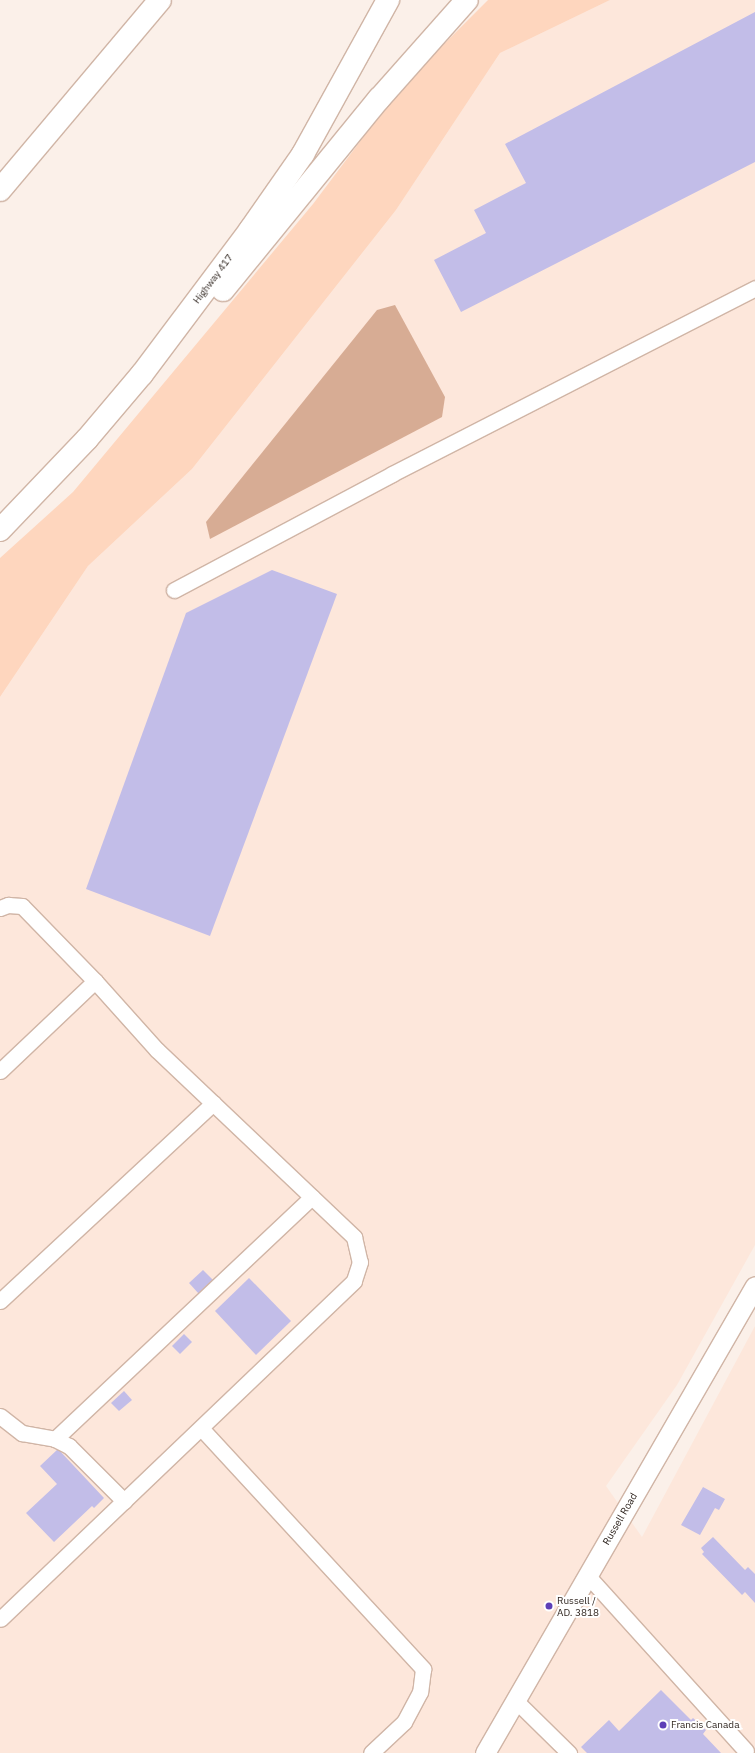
<!DOCTYPE html>
<html>
<head>
<meta charset="utf-8">
<style>
	body { margin:0 }
	#map { position:relative; width:755px; height:1753px; overflow:hidden; background:#fbf0e9; font-family:"IBM Plex Sans",sans-serif }
	div>[style] { position:absolute }
	.built>* { inset:0; background:#fde7db }
	.green>* { inset:0; background:#fed6be }
	.water>* { inset:0; background:#d7ac94 }
	.building>* { inset:0; background:#c2bde8 }
	.roads { filter:drop-shadow(1px 0 #d0b5a6) drop-shadow(-1px 0 #d0b5a6) drop-shadow(0 1px #d0b5a6) drop-shadow(0 -1px #d0b5a6) }
	.minor>* { height:15px; margin:-7.5px; padding:0 7.5px; transform-origin:7.5px; border-radius:7.5px; background:#fff }
	.major>* { height:19px; margin:-9.5px; padding:0 9.5px; transform-origin:9.5px; border-radius:9.5px; background:#fff }
	.highway>* { height:22px; margin:-11px; padding:0 11px; transform-origin:11px; border-radius:11px; background:#fff }
	.dots>* { width:11px; height:11px; translate:-50% -50%; box-sizing:border-box; border:2px solid #fff; border-radius:50% }
	span { translate:-50% -50%; white-space:nowrap; text-align:center; line-height:1.15; -webkit-text-stroke:4px #fff; paint-order:stroke }
	.street-label { font-size:10px; color:#2e241e }
	.poi-label { font-size:10px; color:#2e241e }
	.left { translate:0 -50%; text-align:left }
</style>
</head>
<body>
<div id="map">
	<div class="built">
		<div style="clip-path:polygon(610px 0,755px 0,755px 1245px,677px 1385px,606px 1486px,642px 1537px,755px 1326px,755px 1753px,0 1753px,0 697px,88px 566px,192px 469px,396px 210px,500px 53px)"></div>
	</div>
	<div class="green">
		<div style="clip-path:polygon(488px 0,610px 0,500px 53px,396px 210px,192px 469px,88px 566px,0 697px,0 558px,73px 492px,313px 204px,401px 87px)"></div>
	</div>
	<div class="water">
		<div style="clip-path:polygon(395px 305px,445px 397px,442px 417px,210px 539px,206px 522px,377px 310px)"></div>
	</div>
	<div class="building">
		<div style="clip-path:polygon(755px 12px,755px 162px,461px 312px,434px 260px,486px 233px,474px 210px,526px 183px,505px 144px)"></div>
		<div style="clip-path:polygon(272px 570px,337px 594px,210px 936px,86px 889px,186px 613px)"></div>
		<div style="clip-path:polygon(203px 1270px,213px 1280px,199px 1294px,189px 1283px)"></div>
		<div style="clip-path:polygon(249px 1278px,291px 1321px,256px 1355px,215px 1311px)"></div>
		<div style="clip-path:polygon(184px 1334px,192px 1342px,180px 1354px,172px 1346px)"></div>
		<div style="clip-path:polygon(124px 1391px,132px 1400px,119px 1411px,111px 1403px)"></div>
		<div style="clip-path:polygon(58px 1449px,104px 1498px,94px 1508px,92px 1506px,54px 1542px,26px 1513px,57px 1484px,40px 1466px)"></div>
		<div style="clip-path:polygon(703px 1487px,725px 1499px,719px 1510px,715px 1508px,700px 1535px,681px 1525px)"></div>
		<div style="clip-path:polygon(713px 1537px,745px 1570px,748px 1567px,755px 1574px,755px 1603px,745px 1592px,742px 1595px,702px 1554px,704px 1552px,701px 1548px)"></div>
		<div style="clip-path:polygon(661px 1690px,691px 1720px,693px 1718px,706px 1730px,703px 1734px,721px 1753px,587px 1753px,581px 1747px,609px 1720px,619px 1731px)"></div>
	</div>
	<div class="roads">
		<div class="minor">
			<div style="left:174px;top:590px;width:247px;rotate:-28deg"></div>
			<div style="left:392px;top:474px;width:408px;rotate:-27.1deg"></div>
			<div style="left:0;top:908px;width:9px;rotate:-21deg"></div>
			<div style="left:8px;top:905px;width:14px;rotate:4deg"></div>
			<div style="left:22px;top:906px;width:105px;rotate:45.8deg"></div>
			<div style="left:95px;top:981px;width:93px;rotate:48.1deg"></div>
			<div style="left:157px;top:1050px;width:272px;rotate:43.5deg"></div>
			<div style="left:354px;top:1237px;width:26px;rotate:77deg"></div>
			<div style="left:360px;top:1262px;width:20px;rotate:108deg"></div>
			<div style="left:354px;top:1281px;width:489px;rotate:136.3deg"></div>
			<div style="left:0;top:1071px;width:131px;rotate:-43.5deg"></div>
			<div style="left:0;top:1301px;width:291px;rotate:-42.9deg"></div>
			<div style="left:0;top:1416px;width:28px;rotate:38deg"></div>
			<div style="left:22px;top:1433px;width:34px;rotate:10deg"></div>
			<div style="left:55px;top:1439px;width:16px;rotate:27deg"></div>
			<div style="left:69px;top:1446px;width:78px;rotate:45deg"></div>
			<div style="left:201px;top:1428px;width:328px;rotate:47.3deg"></div>
			<div style="left:423px;top:1669px;width:23px;rotate:97deg"></div>
			<div style="left:420px;top:1692px;width:34px;rotate:118deg"></div>
			<div style="left:404px;top:1722px;width:45px;rotate:136.8deg"></div>
			<div style="left:55px;top:1439px;width:353px;rotate:-43.3deg"></div>
			<div style="left:587px;top:1575px;width:237px;rotate:47.9deg"></div>
			<div style="left:515px;top:1700px;width:76px;rotate:44.5deg"></div>
		</div>
		<div class="major">
			<div style="left:485px;top:1753px;width:539px;rotate:-59.97deg"></div>
		</div>
		<div class="highway">
			<div style="left:0;top:190px;width:248px;rotate:-49.9deg"></div>
			<div style="left:223px;top:290px;width:247px;rotate:-50.8deg"></div>
			<div style="left:379px;top:99px;width:132px;rotate:-48.4deg"></div>
			<div style="left:0;top:530px;width:126px;rotate:-46.3deg"></div>
			<div style="left:87px;top:439px;width:85px;rotate:-49.8deg"></div>
			<div style="left:142px;top:374px;width:180px;rotate:-53.1deg"></div>
			<div style="left:250px;top:230px;width:93px;rotate:-55.1deg"></div>
			<div style="left:303px;top:154px;width:176px;rotate:-61.1deg"></div>
		</div>
	</div>
	<div class="dots">
		<div style="left:549px;top:1606px;background:#5e3fb7"></div>
		<div style="left:663px;top:1725px;background:#5e3fb7"></div>
	</div>
	<div class="street-label">
		<span style="left:213px;top:279px;rotate:-53deg">Highway 417</span>
		<span style="left:620px;top:1519px;rotate:-60deg">Russell Road</span>
	</div>
	<div class="poi-label">
		<span class="left" style="left:557px;top:1606px">Russell /<br>AD. 3818</span>
		<span class="left" style="left:671px;top:1725px">Francis Canada</span>
	</div>
</div>
</body>
</html>
